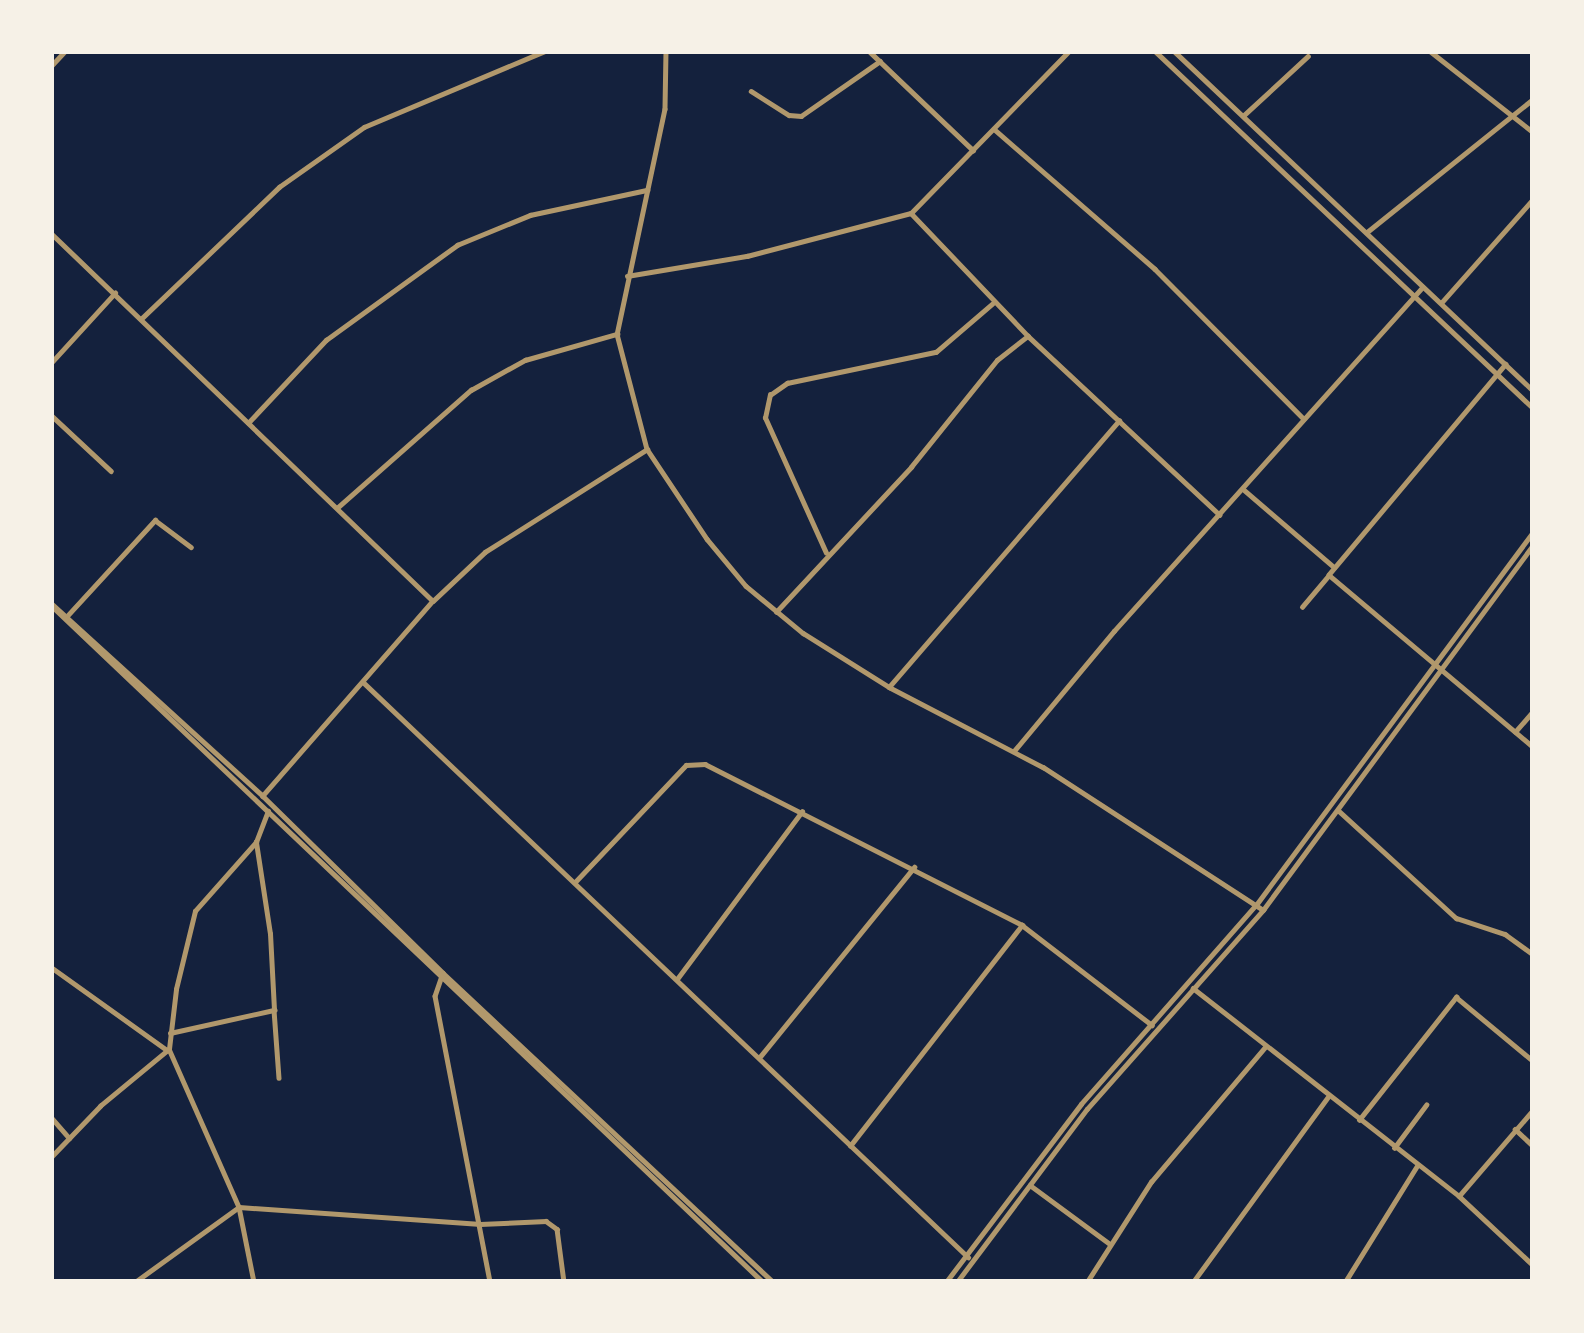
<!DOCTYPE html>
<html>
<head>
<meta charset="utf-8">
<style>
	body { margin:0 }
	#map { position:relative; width:1584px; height:1333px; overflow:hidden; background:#14213d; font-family:"Nunito Sans",sans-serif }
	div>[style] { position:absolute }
	.minor>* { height:4.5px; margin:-2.25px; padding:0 2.25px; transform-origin:2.25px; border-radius:2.25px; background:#b1986c }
	.tertiary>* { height:4.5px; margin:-2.25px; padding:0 2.25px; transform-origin:2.25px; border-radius:2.25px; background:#b1986c }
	span { translate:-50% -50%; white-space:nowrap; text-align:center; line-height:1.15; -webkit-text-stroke:9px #f6f1e7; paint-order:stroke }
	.frame { position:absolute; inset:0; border:54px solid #f6f1e7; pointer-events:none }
</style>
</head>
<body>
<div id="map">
	<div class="minor">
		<div style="left:666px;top:51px;width:58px;rotate:91deg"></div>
		<div style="left:665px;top:109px;width:230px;rotate:102deg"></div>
		<div style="left:617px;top:334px;width:119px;rotate:75.4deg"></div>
		<div style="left:647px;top:449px;width:108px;rotate:56.3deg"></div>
		<div style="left:707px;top:539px;width:61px;rotate:50.3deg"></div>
		<div style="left:746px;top:586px;width:74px;rotate:39.5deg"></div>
		<div style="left:803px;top:633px;width:102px;rotate:32.1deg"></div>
		<div style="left:889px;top:687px;width:174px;rotate:27.5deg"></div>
		<div style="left:1043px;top:767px;width:262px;rotate:33deg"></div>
		<div style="left:869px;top:51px;width:144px;rotate:43.6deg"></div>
		<div style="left:1430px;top:51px;width:131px;rotate:38.2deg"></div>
		<div style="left:51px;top:66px;width:21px;rotate:-47deg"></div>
		<div style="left:751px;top:91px;width:45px;rotate:32.3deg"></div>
		<div style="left:789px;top:115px;width:12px;rotate:5deg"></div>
		<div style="left:801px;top:116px;width:96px;rotate:-34.8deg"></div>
		<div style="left:1243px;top:116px;width:88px;rotate:-42.7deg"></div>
		<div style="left:994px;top:129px;width:213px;rotate:41deg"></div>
		<div style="left:1155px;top:269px;width:211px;rotate:45.2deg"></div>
		<div style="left:911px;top:213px;width:170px;rotate:46.4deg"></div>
		<div style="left:1028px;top:336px;width:262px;rotate:43deg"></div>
		<div style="left:1367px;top:232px;width:213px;rotate:-38.7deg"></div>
		<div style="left:51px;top:233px;width:530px;rotate:43.93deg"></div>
		<div style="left:433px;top:601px;width:259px;rotate:131.1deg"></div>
		<div style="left:627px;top:276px;width:122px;rotate:-9.5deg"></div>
		<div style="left:747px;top:256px;width:170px;rotate:-14.7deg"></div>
		<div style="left:911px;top:213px;width:226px;rotate:-45.7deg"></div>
		<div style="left:1442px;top:302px;width:137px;rotate:-48.5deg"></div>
		<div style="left:141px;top:319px;width:191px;rotate:-43.7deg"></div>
		<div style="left:279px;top:187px;width:104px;rotate:-35.2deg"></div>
		<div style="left:364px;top:127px;width:196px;rotate:-22.8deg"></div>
		<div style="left:51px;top:363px;width:95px;rotate:-47.6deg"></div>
		<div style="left:1506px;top:364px;width:275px;rotate:130deg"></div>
		<div style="left:1329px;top:575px;width:267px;rotate:40.1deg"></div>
		<div style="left:51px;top:415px;width:82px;rotate:43deg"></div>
		<div style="left:248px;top:423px;width:114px;rotate:-46.8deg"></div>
		<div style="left:326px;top:340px;width:162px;rotate:-35.9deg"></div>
		<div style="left:457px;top:245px;width:79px;rotate:-22.3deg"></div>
		<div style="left:530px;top:215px;width:120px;rotate:-12.1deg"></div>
		<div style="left:1243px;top:489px;width:120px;rotate:40.6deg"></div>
		<div style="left:337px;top:508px;width:179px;rotate:-41.4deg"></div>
		<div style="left:471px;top:390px;width:62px;rotate:-29.1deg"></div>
		<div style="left:525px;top:360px;width:96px;rotate:-15.8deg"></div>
		<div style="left:826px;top:553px;width:148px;rotate:-114.3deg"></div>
		<div style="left:765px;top:418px;width:24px;rotate:-78deg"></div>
		<div style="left:770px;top:395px;width:21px;rotate:-35deg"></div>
		<div style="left:787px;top:383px;width:152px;rotate:-11.8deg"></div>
		<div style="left:936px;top:352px;width:74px;rotate:-40.6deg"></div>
		<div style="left:433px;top:601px;width:71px;rotate:-43.3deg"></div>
		<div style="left:485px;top:552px;width:192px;rotate:-32.4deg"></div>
		<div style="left:1302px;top:607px;width:42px;rotate:-49.8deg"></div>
		<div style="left:776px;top:612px;width:198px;rotate:-47deg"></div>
		<div style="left:911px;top:467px;width:137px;rotate:-51.2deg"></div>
		<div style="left:997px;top:360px;width:39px;rotate:-38deg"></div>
		<div style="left:68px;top:615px;width:129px;rotate:-47.5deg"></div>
		<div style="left:155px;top:520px;width:45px;rotate:36.9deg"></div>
		<div style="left:363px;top:682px;width:835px;rotate:43.54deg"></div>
		<div style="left:889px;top:687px;width:352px;rotate:-49.2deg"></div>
		<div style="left:1515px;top:732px;width:28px;rotate:-49deg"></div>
		<div style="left:1014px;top:751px;width:156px;rotate:-50.2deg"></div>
		<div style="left:1114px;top:631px;width:462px;rotate:-48.1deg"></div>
		<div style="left:1339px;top:811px;width:159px;rotate:42.4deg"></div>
		<div style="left:1456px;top:918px;width:52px;rotate:18.1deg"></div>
		<div style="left:1505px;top:934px;width:34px;rotate:36deg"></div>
		<div style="left:575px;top:882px;width:161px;rotate:-46.5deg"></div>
		<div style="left:686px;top:765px;width:19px;rotate:-3deg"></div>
		<div style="left:705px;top:764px;width:356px;rotate:26.9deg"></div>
		<div style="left:1022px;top:925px;width:164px;rotate:37.6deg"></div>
		<div style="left:51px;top:967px;width:143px;rotate:35.6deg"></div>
		<div style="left:443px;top:973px;width:24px;rotate:109deg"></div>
		<div style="left:435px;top:996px;width:291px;rotate:79.1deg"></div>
		<div style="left:677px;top:979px;width:209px;rotate:-53.3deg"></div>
		<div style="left:1193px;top:988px;width:338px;rotate:38deg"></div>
		<div style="left:1459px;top:1196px;width:101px;rotate:43deg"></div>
		<div style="left:274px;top:1010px;width:68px;rotate:85.8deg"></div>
		<div style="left:170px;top:1033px;width:107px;rotate:-12.5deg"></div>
		<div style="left:274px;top:1010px;width:76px;rotate:-93deg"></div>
		<div style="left:270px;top:934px;width:93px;rotate:-98.7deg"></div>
		<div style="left:169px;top:1049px;width:173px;rotate:66.1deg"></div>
		<div style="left:239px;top:1207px;width:76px;rotate:78.7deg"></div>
		<div style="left:759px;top:1058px;width:246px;rotate:-50.9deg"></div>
		<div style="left:51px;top:1117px;width:28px;rotate:49deg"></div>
		<div style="left:1359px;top:1120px;width:157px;rotate:-51.7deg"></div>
		<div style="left:1456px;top:997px;width:100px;rotate:39.7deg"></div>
		<div style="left:1515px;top:1129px;width:25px;rotate:43deg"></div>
		<div style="left:850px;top:1146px;width:280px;rotate:-52.1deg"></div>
		<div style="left:1394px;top:1148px;width:54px;rotate:-53.3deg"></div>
		<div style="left:51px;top:1157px;width:71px;rotate:-46.1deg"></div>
		<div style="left:100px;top:1106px;width:89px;rotate:-39.6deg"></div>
		<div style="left:169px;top:1049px;width:60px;rotate:-83.3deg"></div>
		<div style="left:176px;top:989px;width:80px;rotate:-76.3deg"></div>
		<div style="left:195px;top:911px;width:92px;rotate:-48.5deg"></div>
		<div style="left:256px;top:842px;width:33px;rotate:-69deg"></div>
		<div style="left:1030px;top:1185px;width:99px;rotate:36.4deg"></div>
		<div style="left:1459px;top:1196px;width:113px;rotate:-49.3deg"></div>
		<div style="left:135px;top:1282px;width:128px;rotate:-35.8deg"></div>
		<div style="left:239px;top:1207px;width:242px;rotate:4deg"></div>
		<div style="left:480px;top:1224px;width:66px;rotate:-2.6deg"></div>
		<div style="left:546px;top:1221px;width:14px;rotate:36deg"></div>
		<div style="left:557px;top:1229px;width:53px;rotate:82.5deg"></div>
		<div style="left:1087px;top:1282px;width:119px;rotate:-57.4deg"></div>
		<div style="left:1151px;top:1182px;width:177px;rotate:-49.8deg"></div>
		<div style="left:1193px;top:1282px;width:228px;rotate:-53.9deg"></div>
		<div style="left:1345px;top:1282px;width:137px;rotate:-58.2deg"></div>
	</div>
	<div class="tertiary">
		<div style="left:1155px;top:51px;width:520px;rotate:43.36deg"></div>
		<div style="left:1174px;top:51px;width:494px;rotate:43.4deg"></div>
		<div style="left:51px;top:603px;width:287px;rotate:42.3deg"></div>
		<div style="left:263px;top:796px;width:252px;rotate:44.5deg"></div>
		<div style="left:443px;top:973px;width:452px;rotate:43.1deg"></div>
		<div style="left:54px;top:608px;width:978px;rotate:43.55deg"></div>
		<div style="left:946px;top:1282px;width:223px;rotate:-52.8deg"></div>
		<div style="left:1081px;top:1104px;width:265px;rotate:-48.7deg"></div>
		<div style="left:1256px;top:905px;width:465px;rotate:-53.4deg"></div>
		<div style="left:957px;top:1282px;width:216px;rotate:-53.1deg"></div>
		<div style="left:1087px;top:1109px;width:266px;rotate:-48.5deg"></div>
		<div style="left:1263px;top:910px;width:454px;rotate:-53.5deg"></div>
	</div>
	<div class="frame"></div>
</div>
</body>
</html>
